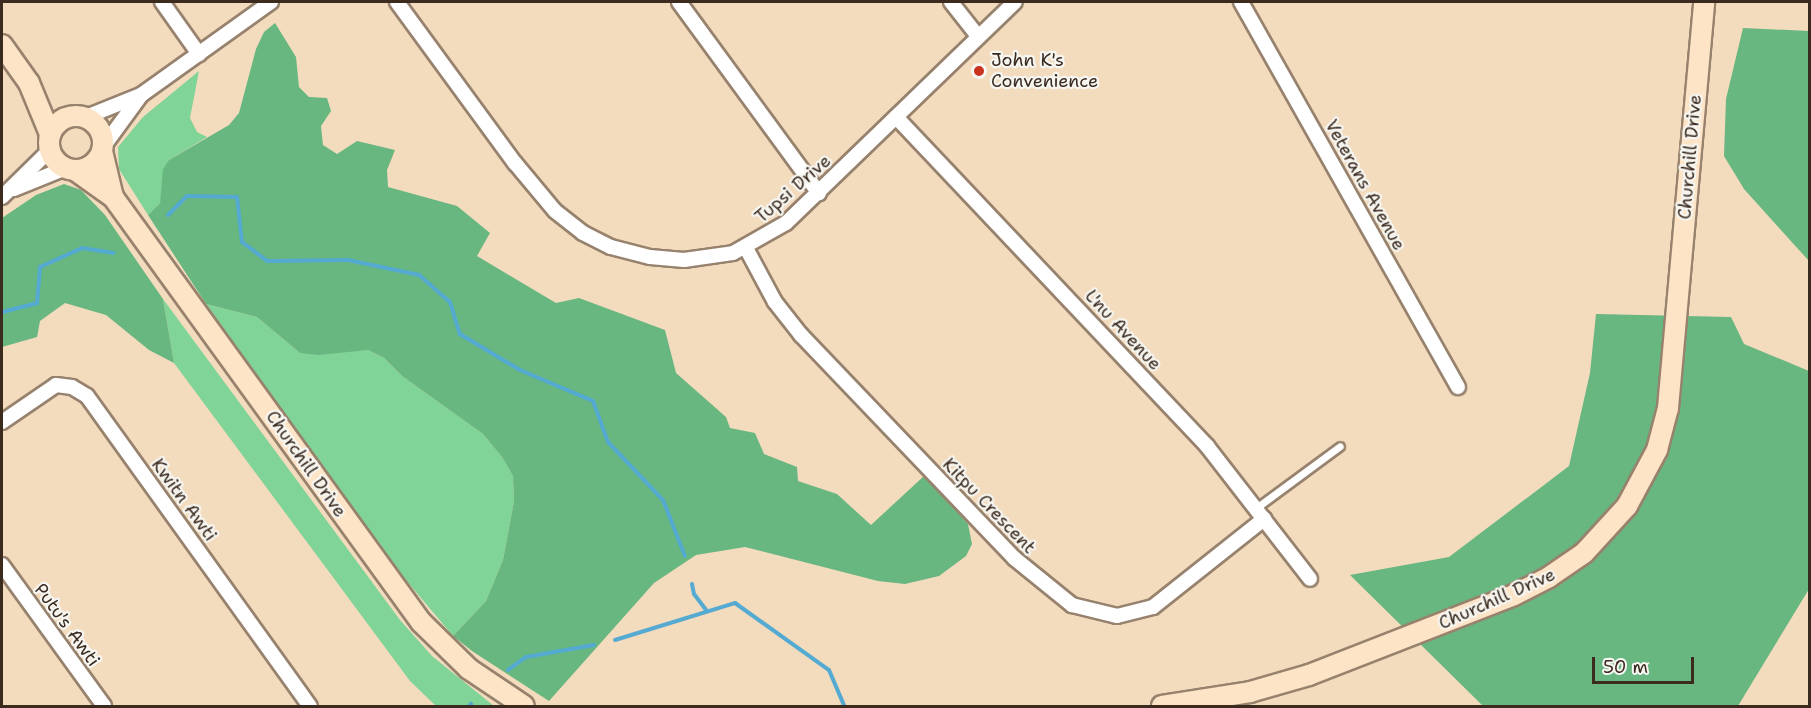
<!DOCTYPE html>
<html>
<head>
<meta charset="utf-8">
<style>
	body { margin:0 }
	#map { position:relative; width:1811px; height:708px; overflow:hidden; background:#f3dbbd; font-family:"Shantell Sans",sans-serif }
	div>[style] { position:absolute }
	.green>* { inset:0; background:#80d497 }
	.forest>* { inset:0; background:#68b680 }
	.stream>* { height:4px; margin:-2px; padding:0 2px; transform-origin:2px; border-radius:2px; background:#54aad1 }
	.roads { filter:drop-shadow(2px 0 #97826e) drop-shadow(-2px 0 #97826e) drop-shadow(0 2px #97826e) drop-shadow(0 -2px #97826e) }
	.service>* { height:7px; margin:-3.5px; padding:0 3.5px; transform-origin:3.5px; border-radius:3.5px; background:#fff }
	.minor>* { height:14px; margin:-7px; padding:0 7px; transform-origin:7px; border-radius:7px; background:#fff }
	.secondary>* { height:20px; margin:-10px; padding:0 10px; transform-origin:10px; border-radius:10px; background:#fee4c6 }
	.secondary>.ring { margin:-10px; padding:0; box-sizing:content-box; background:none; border:20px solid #fee4c6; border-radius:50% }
	.dots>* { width:16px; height:16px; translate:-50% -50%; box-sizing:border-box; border:3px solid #f6f6f2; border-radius:50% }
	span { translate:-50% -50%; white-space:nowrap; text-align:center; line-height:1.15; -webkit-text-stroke:4.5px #f6f6f2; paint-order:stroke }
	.poi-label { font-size:18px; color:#3b2a1e }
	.left { translate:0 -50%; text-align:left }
	.street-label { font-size:18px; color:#3b2a1e }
	.frame { position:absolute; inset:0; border:3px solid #3b2a1e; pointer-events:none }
	.scale { position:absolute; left:1592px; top:657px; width:102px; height:27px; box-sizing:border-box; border:3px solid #3b2a1e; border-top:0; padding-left:8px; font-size:18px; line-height:21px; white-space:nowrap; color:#3b2a1e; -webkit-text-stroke:4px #f6f6f2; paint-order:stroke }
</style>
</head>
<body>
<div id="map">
	<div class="green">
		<div style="clip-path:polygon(199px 71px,190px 118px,197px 132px,207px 137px,169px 160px,160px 203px,148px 215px,119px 169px,118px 147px,143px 117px)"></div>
		<div style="clip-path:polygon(163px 299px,400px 620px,432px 656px,494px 706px,436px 706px,410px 681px,174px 363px)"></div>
		<div style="clip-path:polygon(206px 304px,257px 317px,300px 353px,368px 350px,384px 358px,402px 376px,483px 434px,502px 457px,513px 476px,514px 501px,503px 560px,486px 601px,453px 636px,394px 566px)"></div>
	</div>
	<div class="forest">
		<div style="clip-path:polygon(275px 23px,296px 57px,299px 87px,309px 97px,327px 98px,331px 111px,321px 126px,323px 145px,337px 154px,357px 141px,395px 150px,387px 170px,388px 187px,457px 206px,490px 233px,477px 256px,556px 303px,579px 298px,665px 330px,676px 373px,726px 417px,730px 428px,755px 433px,764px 454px,797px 467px,798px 481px,837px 494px,871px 525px,924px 476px,968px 524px,972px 544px,966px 556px,939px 576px,905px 584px,878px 581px,745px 547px,696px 555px,654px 583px,549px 701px,472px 651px,453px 636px,486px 601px,503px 560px,514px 501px,513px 476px,502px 457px,483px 434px,402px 376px,384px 358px,368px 350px,318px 355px,300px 353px,257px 317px,206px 304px,148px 215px,160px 203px,163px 169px,169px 160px,229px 125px,239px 113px,256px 49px,264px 32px)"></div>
		<div style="clip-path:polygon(1743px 28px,1809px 31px,1809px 261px,1744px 189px,1724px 156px,1726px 99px)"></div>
		<div style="clip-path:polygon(64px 184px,81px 190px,105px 215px,163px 299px,174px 363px,149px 350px,106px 315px,65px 303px,40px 321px,37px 337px,2px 347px,2px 218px,36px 195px)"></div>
		<div style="clip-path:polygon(1596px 314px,1731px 317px,1744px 344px,1809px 371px,1809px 589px,1738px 706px,1483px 706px,1350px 575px,1449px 557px,1569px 466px,1590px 373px)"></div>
	</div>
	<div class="stream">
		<div style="left:168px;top:215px;width:27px;rotate:-45deg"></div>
		<div style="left:187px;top:196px;width:50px;rotate:1.1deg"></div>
		<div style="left:237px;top:197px;width:45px;rotate:83.7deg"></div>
		<div style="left:242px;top:242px;width:31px;rotate:37deg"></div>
		<div style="left:267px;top:261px;width:81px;rotate:-0.7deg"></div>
		<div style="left:348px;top:260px;width:73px;rotate:11.9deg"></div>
		<div style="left:419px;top:275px;width:41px;rotate:41.1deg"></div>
		<div style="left:450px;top:302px;width:34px;rotate:73deg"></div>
		<div style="left:460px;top:334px;width:70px;rotate:31deg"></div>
		<div style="left:520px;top:370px;width:79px;rotate:23deg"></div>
		<div style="left:593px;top:401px;width:44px;rotate:69.9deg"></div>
		<div style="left:608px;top:442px;width:80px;rotate:46.5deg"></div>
		<div style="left:663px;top:500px;width:60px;rotate:68.6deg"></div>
		<div style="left:2px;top:312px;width:36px;rotate:-14deg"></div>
		<div style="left:37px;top:303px;width:36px;rotate:-85deg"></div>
		<div style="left:40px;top:267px;width:46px;rotate:-24.3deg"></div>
		<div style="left:82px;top:248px;width:32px;rotate:9deg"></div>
		<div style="left:692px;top:584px;width:10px;rotate:79deg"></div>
		<div style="left:694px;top:594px;width:21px;rotate:53deg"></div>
		<div style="left:615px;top:640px;width:126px;rotate:-17.1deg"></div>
		<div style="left:735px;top:603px;width:115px;rotate:35.5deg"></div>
		<div style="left:829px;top:670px;width:39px;rotate:67deg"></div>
		<div style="left:508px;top:670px;width:22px;rotate:-36deg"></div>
		<div style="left:526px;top:657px;width:69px;rotate:-10deg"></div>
		<div style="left:469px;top:706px;width:3px;rotate:-45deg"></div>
	</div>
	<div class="roads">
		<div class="service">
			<div style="left:1256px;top:508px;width:104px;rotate:-36.4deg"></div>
		</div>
		<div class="minor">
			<div style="left:162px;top:2px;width:64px;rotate:54.6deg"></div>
			<div style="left:397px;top:2px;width:200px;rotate:53.8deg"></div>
			<div style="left:515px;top:163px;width:62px;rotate:50.2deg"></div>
			<div style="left:555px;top:211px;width:36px;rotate:38deg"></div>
			<div style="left:583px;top:233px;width:31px;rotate:27deg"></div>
			<div style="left:611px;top:247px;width:40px;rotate:14.4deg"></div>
			<div style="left:650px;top:257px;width:34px;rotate:5deg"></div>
			<div style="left:684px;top:260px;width:49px;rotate:-8.1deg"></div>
			<div style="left:733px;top:253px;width:61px;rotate:-29.5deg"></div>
			<div style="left:786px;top:223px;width:318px;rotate:-44deg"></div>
			<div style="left:679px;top:2px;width:237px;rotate:53.8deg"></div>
			<div style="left:951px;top:2px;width:42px;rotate:51.8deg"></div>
			<div style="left:1241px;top:2px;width:442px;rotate:60.6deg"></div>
			<div style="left:86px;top:117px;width:59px;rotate:-21.8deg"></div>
			<div style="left:141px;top:95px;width:160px;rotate:-35.6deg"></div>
			<div style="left:896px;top:117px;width:453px;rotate:46.6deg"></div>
			<div style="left:1207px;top:446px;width:168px;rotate:52.2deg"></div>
			<div style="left:103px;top:147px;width:64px;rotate:-53.8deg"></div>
			<div style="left:14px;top:189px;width:56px;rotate:-22deg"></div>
			<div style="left:2px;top:197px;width:67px;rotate:-44.4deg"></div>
			<div style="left:746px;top:248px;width:61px;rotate:61.8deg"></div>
			<div style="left:775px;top:302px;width:42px;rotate:51.8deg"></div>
			<div style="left:801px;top:335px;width:308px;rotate:46.3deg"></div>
			<div style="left:1014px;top:558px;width:75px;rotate:39deg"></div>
			<div style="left:1072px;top:605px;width:46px;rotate:13.7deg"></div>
			<div style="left:1117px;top:616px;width:37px;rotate:-14deg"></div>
			<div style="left:1153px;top:607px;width:142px;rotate:-38.4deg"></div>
			<div style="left:2px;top:422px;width:65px;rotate:-34.4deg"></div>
			<div style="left:56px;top:385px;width:16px;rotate:7deg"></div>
			<div style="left:72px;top:387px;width:17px;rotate:31deg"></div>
			<div style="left:87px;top:396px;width:382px;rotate:54.3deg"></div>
			<div style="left:2px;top:565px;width:174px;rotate:54.1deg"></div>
		</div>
		<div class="secondary">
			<div style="left:2px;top:45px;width:47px;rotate:54.6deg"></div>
			<div style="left:29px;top:83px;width:55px;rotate:67.6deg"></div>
			<div class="ring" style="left:49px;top:116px;width:34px;height:34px"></div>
			<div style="left:102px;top:151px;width:47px;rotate:76.6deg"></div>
			<div style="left:75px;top:170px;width:47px;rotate:35.4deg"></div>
			<div style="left:113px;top:197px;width:525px;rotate:54.07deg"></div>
			<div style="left:421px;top:622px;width:67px;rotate:44.4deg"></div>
			<div style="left:469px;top:669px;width:66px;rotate:33.9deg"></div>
			<div style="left:1162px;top:706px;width:89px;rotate:-9deg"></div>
			<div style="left:1250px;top:692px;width:61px;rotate:-16.1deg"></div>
			<div style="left:1309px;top:675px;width:220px;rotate:-21.3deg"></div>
			<div style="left:1514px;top:595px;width:39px;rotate:-27deg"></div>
			<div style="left:1549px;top:577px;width:42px;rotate:-34.4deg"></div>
			<div style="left:1584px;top:553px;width:64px;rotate:-47.5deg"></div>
			<div style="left:1627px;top:506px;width:64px;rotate:-61.8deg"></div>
			<div style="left:1657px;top:450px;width:43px;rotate:-75.3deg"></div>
			<div style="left:1668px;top:408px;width:408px;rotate:-84.9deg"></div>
		</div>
	</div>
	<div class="dots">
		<div style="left:979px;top:71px;background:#c8321e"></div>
	</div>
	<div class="poi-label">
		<span class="left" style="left:991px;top:71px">John K's<br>Convenience</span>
	</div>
	<div class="street-label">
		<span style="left:1690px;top:157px;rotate:-85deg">Churchill Drive</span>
		<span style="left:1365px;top:185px;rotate:61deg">Veterans Avenue</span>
		<span style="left:793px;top:189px;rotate:-41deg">Tupsi Drive</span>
		<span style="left:1123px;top:330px;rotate:47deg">L'nu Avenue</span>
		<span style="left:306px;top:464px;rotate:55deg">Churchill Drive</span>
		<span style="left:184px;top:500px;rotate:54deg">Kwitn Awti</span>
		<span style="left:989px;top:506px;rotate:46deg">Kitpu Crescent</span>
		<span style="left:1497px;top:599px;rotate:-24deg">Churchill Drive</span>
		<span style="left:67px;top:625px;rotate:54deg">Putu's Awti</span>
	</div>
	<div class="frame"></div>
	<div class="scale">50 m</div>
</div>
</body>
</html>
